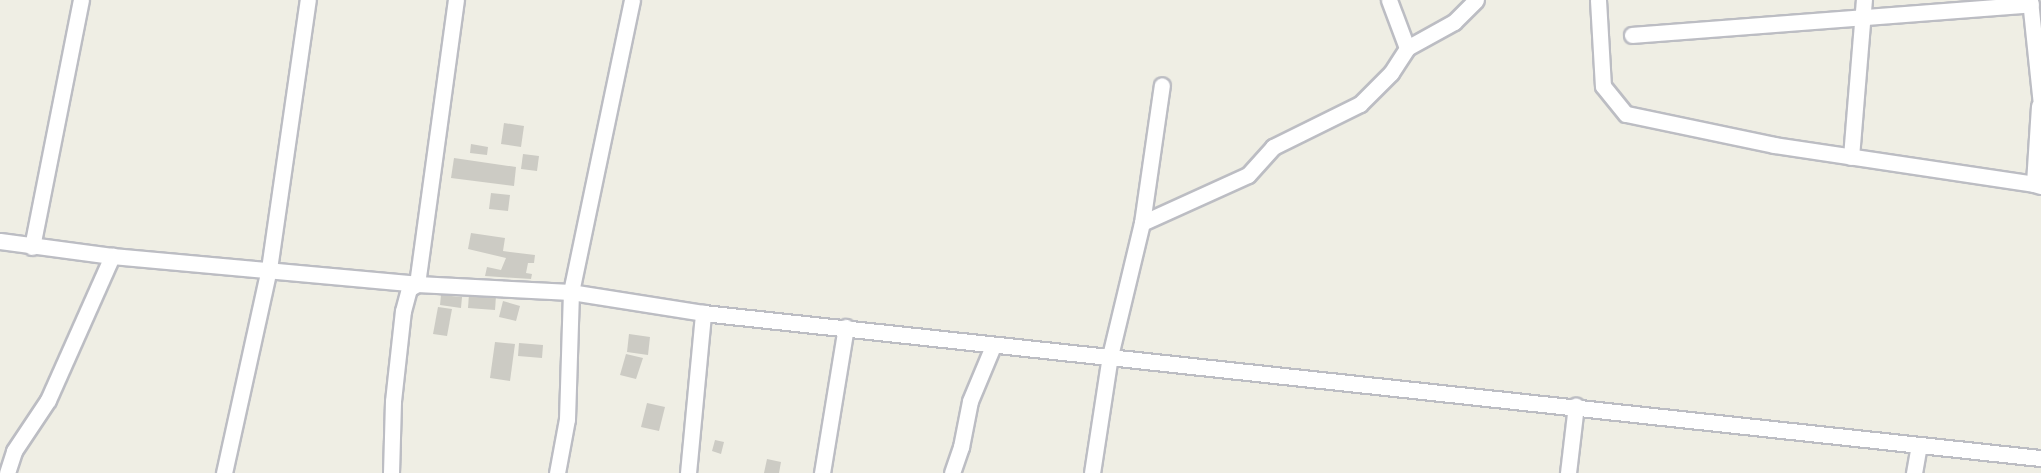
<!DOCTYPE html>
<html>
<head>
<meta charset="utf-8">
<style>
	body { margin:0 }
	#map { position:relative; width:2041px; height:473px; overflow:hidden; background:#efeee4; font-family:"DM Sans",sans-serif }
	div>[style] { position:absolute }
	.building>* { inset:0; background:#cccbc4 }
	.roads { filter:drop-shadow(2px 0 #bcbdc3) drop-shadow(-2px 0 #bcbdc3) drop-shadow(0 2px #bcbdc3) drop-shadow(0 -2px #bcbdc3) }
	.minor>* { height:15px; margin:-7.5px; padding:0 7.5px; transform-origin:7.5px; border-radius:7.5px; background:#fff }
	span { translate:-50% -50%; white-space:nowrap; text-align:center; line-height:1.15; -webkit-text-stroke:5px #fff; paint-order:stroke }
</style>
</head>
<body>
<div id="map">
	<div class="building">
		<div style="clip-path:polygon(504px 123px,524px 126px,521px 147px,501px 144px)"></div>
		<div style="clip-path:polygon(471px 144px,488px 147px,487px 155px,470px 153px)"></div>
		<div style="clip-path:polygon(523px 154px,539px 156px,537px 171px,521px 169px)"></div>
		<div style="clip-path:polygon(454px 158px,516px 167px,514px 186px,451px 178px)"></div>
		<div style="clip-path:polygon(491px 193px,510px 195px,508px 211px,489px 209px)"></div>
		<div style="clip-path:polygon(471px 233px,505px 238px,503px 251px,535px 255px,534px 263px,528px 263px,526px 273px,532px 274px,531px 279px,485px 276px,487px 267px,501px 270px,506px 258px,468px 249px)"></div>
		<div style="clip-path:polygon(469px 294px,496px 296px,495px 310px,468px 308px)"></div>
		<div style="clip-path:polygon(441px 295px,462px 297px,461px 308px,440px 305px)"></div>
		<div style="clip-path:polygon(503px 301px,520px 306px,516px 321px,499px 317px)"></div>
		<div style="clip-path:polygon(438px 307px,452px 309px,447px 336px,433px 334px)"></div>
		<div style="clip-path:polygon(629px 334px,650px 337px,648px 355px,627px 352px)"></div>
		<div style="clip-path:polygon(495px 342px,515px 344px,510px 381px,490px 378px)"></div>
		<div style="clip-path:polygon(519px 343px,543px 345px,542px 358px,518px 356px)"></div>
		<div style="clip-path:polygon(626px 354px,643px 358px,636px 379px,620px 375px)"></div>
		<div style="clip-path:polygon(647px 403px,665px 407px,659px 431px,641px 427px)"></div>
		<div style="clip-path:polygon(715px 440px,724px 442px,721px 454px,712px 451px)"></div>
		<div style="clip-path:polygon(767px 459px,781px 462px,779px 473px,764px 473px)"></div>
	</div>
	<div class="roads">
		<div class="minor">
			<div style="left:1389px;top:0;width:51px;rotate:69.4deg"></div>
			<div style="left:1598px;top:0;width:86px;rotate:86.7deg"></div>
			<div style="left:1603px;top:86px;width:36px;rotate:51deg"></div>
			<div style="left:1626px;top:114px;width:151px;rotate:11.8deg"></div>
			<div style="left:1774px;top:145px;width:263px;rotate:8.5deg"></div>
			<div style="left:2030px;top:0;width:106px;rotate:84deg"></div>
			<div style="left:1632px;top:35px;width:400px;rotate:-4.4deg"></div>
			<div style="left:2039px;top:106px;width:78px;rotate:93.7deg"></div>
			<div style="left:2034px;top:184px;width:7px;rotate:16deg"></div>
			<div style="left:1851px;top:157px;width:158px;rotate:-85.3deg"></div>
			<div style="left:1142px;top:223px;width:116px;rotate:-24.4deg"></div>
			<div style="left:1248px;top:175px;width:38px;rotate:-48deg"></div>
			<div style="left:1273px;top:147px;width:97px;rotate:-26.3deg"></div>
			<div style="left:1360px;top:104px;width:44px;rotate:-45deg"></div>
			<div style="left:1391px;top:73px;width:30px;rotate:-57deg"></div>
			<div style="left:1407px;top:48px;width:54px;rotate:-29deg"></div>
			<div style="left:1454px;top:22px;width:31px;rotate:-45deg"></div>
			<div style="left:0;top:241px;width:113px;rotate:7.6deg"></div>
			<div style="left:112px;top:256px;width:306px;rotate:5.2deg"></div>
			<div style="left:417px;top:284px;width:154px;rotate:3deg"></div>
			<div style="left:571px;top:292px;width:134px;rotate:9deg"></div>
			<div style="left:703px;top:313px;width:1346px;rotate:6.19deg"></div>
			<div style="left:32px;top:247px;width:252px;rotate:-78.8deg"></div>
			<div style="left:7px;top:473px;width:23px;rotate:-72deg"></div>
			<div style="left:14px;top:451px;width:61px;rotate:-56.3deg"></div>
			<div style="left:48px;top:400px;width:158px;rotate:-66deg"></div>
			<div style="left:224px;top:473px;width:209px;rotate:-77.6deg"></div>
			<div style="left:269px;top:269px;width:272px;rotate:-81.8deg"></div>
			<div style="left:391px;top:473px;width:72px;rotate:-88.4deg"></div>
			<div style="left:393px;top:401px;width:91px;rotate:-83.7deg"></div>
			<div style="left:403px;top:311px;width:23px;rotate:-75deg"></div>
			<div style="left:409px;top:289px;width:9px;rotate:-32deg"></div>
			<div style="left:417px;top:284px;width:287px;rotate:-82.2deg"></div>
			<div style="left:557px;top:473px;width:55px;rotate:-79.5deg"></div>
			<div style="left:567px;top:419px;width:127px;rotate:-88.2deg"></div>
			<div style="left:571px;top:292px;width:298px;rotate:-78.2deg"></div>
			<div style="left:688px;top:473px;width:161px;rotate:-84.6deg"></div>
			<div style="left:822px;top:473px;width:148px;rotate:-80.7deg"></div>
			<div style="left:952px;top:473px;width:28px;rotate:-71deg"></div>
			<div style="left:961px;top:447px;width:47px;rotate:-78.9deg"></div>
			<div style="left:970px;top:401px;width:60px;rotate:-67.3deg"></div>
			<div style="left:1092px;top:473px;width:118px;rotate:-81.3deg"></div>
			<div style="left:1110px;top:356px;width:137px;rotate:-76.5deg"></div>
			<div style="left:1142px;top:223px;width:139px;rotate:-81.8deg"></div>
			<div style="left:1568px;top:473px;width:68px;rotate:-83.3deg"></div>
			<div style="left:1914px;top:473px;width:28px;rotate:-80deg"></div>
		</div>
	</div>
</div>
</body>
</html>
